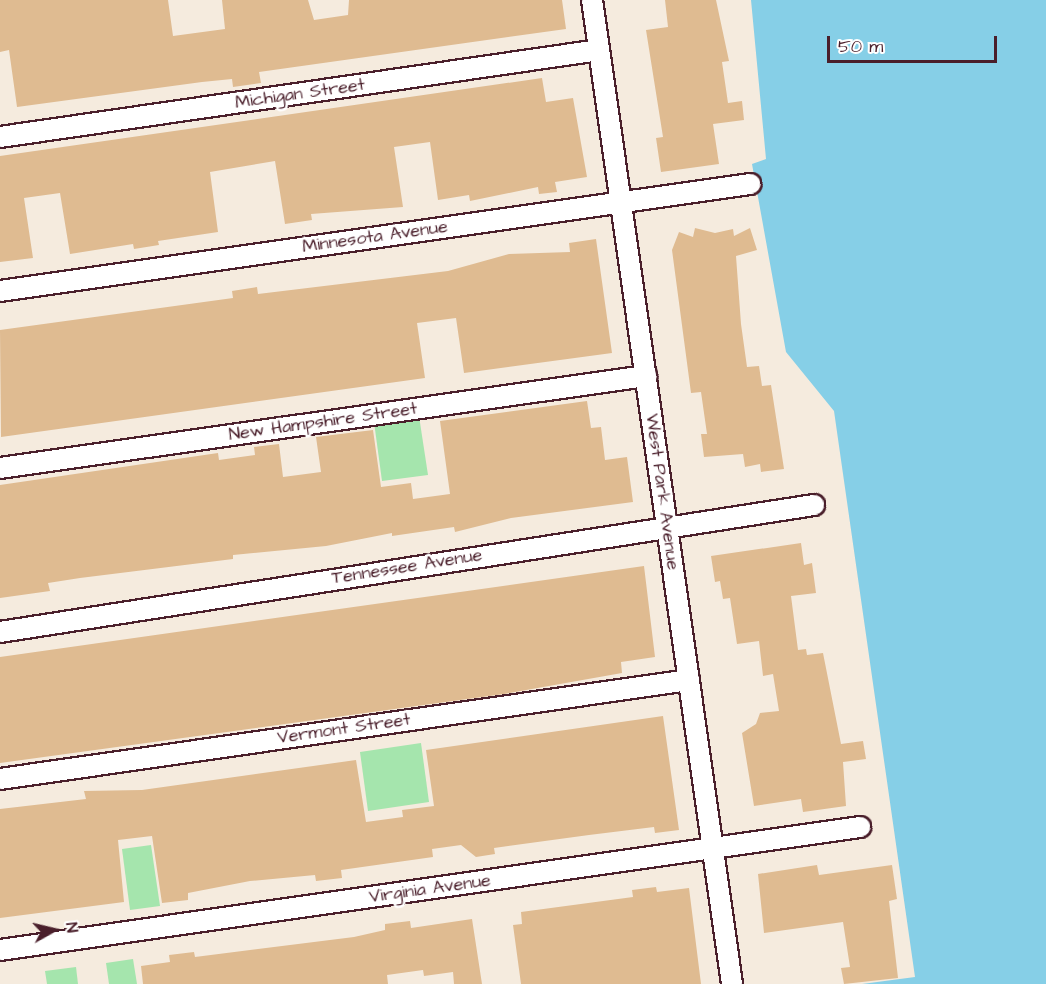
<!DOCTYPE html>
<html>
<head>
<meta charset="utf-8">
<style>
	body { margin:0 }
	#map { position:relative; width:1046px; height:984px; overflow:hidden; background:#f5ebde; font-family:"Architects Daughter",sans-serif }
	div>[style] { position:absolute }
	.green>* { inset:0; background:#a5e5ad }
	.water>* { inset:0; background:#86cfe7 }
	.building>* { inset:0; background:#dfbb91 }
	.roads { filter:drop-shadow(2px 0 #4a1f2b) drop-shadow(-2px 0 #4a1f2b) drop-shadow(0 2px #4a1f2b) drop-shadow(0 -2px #4a1f2b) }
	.street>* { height:20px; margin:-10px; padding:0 10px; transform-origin:10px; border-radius:10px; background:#fff }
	span { translate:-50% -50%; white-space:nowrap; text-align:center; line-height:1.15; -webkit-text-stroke:5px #fff; paint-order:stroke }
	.street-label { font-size:18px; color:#4a1f2b }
	.north { position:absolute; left:24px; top:900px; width:60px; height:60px; -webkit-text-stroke:4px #fff; paint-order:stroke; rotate:82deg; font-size:16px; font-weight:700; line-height:24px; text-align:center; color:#4a1f2b }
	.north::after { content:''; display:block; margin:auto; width:21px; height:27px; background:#4a1f2b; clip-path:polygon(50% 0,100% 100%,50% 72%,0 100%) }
	.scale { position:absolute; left:827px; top:36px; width:170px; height:27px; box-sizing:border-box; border:3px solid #4a1f2b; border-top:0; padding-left:8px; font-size:18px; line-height:21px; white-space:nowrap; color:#4a1f2b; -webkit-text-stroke:4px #fff; paint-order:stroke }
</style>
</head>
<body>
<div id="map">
	<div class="green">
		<div style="clip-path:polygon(419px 416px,428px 475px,382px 481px,374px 422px)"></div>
		<div style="clip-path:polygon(421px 743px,429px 802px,368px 811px,360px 752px)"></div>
		<div style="clip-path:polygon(151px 845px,160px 906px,130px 910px,122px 849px)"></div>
		<div style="clip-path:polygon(133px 959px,137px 984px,109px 984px,106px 963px)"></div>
		<div style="clip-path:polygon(76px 967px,78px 984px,47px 984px,45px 971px)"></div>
	</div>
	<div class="water">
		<div style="clip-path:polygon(751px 0,1046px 0,1046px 984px,862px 984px,915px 977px,834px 411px,786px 352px,752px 164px,766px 159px)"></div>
	</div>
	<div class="building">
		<div style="clip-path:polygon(0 0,168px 0,173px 36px,225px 29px,222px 0,308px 0,314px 20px,348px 15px,349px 0,562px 0,566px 29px,259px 72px,261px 83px,233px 87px,232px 79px,202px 82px,17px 107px,9px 50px,0 52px)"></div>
		<div style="clip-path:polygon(665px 0,716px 0,729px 61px,722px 62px,728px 103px,742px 101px,744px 120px,713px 124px,719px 164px,661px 172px,656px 138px,663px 137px,646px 30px,668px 27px)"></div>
		<div style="clip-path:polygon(542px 78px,546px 102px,573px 98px,587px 177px,555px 182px,557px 192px,539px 194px,538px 187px,470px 201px,469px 195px,438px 200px,430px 142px,394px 147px,403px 207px,311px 214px,312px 220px,285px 224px,275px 161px,210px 172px,218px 232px,158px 241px,159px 245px,134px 249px,133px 244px,70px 254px,60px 193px,24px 198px,33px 258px,0 262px,0 156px)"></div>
		<div style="clip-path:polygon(695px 228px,715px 233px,733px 229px,734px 236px,750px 228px,757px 250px,736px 256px,741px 324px,747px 367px,759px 366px,762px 386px,771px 385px,784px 469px,761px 472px,760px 464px,745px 467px,743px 454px,704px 457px,701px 434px,707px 434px,701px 392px,691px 393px,672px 250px,679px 232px,693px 237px)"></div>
		<div style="clip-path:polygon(596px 239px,612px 353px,464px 373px,456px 318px,417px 323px,425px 378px,1px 437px,0 330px,233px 298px,232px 291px,257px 287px,258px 294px,448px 271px,509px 254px,570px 252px,569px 243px)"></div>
		<div style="clip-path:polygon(587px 401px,591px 428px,601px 427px,605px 460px,627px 457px,633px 502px,511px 518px,455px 532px,454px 527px,392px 536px,392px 533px,326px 546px,233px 555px,233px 559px,80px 578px,48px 583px,50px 591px,0 598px,0 485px,218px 453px,219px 460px,255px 455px,254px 447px,279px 444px,283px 477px,321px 472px,316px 437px,373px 430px,381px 487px,411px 483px,413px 499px,450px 494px,440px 421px)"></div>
		<div style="clip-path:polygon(801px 543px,804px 565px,812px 563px,816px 593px,791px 596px,798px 650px,806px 649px,807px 655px,823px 653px,841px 744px,863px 741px,866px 759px,843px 762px,846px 806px,803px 812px,801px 799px,754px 806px,742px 733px,756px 724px,760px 713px,779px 711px,773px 674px,763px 676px,759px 641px,737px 644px,730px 598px,723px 599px,720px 581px,715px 582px,711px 556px)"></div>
		<div style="clip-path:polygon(644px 566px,655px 657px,621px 662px,622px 673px,504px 694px,0 763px,0 657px)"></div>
		<div style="clip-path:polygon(663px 716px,679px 830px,655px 833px,654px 827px,589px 835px,494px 848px,495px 854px,476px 857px,461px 845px,432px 849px,433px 857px,341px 870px,342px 878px,316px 881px,315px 875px,250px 881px,188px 893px,188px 900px,162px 903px,152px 836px,118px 840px,124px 902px,0 918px,0 809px,86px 799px,84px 791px,142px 790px,356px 760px,366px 822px,403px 817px,402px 810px,434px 806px,426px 750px)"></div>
		<div style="clip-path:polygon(817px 865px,819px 875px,892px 865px,897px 899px,889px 901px,898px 978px,844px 984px,841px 968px,850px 967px,843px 922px,764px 933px,758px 874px)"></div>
		<div style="clip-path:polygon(656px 887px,657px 892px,689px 888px,701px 984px,521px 984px,513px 925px,522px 924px,521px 912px,633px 897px,632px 890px)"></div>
		<div style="clip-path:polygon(472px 919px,482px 984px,454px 984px,453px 972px,424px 976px,423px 970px,387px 975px,388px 984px,143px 984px,141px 966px,170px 962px,169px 955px,194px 952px,195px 957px,354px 937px,385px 930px,385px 924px,410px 921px,411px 928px)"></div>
	</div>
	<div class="roads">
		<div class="street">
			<div style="left:592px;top:0;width:994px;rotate:81.9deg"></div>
			<div style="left:0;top:137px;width:605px;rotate:-8.26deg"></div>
			<div style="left:0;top:291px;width:758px;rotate:-8.12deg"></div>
			<div style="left:0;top:468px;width:653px;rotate:-8.11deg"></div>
			<div style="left:0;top:632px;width:824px;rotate:-8.87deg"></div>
			<div style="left:0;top:779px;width:696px;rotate:-8.18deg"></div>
			<div style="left:0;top:950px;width:869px;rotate:-8.14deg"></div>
		</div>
	</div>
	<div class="street-label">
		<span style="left:300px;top:94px;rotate:-8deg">Michigan Street</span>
		<span style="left:375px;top:237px;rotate:-8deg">Minnesota Avenue</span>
		<span style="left:323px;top:422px;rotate:-8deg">New Hampshire Street</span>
		<span style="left:662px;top:492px;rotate:82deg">West Park Avenue</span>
		<span style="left:407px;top:567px;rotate:-9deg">Tennessee Avenue</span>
		<span style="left:344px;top:729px;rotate:-8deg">Vermont Street</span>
		<span style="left:430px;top:889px;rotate:-8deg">Virginia Avenue</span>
	</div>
	<div class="north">N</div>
	<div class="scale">50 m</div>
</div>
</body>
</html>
